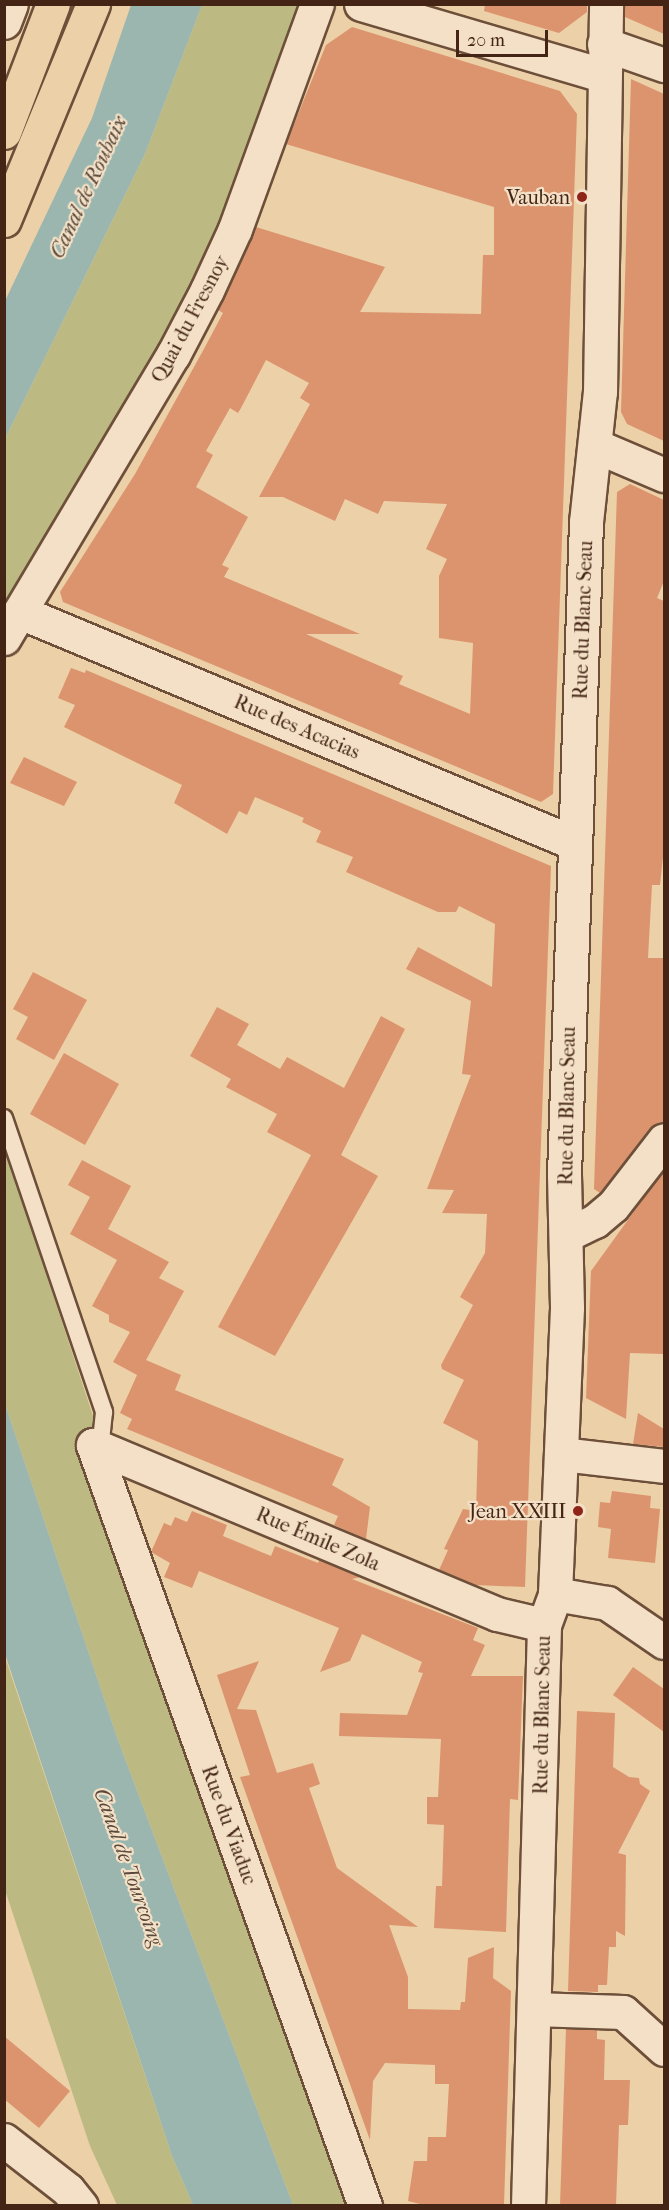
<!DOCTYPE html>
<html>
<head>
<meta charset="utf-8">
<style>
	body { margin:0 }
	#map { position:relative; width:669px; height:2210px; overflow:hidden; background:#ecd0a7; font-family:"IM FELL French Canon",serif }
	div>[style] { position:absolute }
	.green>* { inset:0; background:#bdb983 }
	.water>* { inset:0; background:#9ab6ae }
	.building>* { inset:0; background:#dc946e }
	.roads { filter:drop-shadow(2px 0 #6d4f3a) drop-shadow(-2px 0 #6d4f3a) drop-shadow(0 2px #6d4f3a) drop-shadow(0 -2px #6d4f3a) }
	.lane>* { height:16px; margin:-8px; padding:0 8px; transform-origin:8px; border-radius:8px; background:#f3e0c6 }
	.street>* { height:33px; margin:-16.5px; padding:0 16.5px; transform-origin:16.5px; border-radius:16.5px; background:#f3e0c6 }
	.secondary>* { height:33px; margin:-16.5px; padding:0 16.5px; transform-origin:16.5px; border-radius:16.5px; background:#f3e0c6 }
	.highway>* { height:33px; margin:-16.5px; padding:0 16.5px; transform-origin:16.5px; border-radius:16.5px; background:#ecd0a7 }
	.dots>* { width:16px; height:16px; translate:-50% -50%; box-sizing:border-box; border:3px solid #f3e0c6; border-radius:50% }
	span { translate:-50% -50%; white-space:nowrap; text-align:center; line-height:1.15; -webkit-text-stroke:4.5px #f3e0c6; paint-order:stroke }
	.poi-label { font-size:20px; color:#432415 }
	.right { translate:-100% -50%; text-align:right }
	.street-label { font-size:20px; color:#432415 }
	.water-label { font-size:21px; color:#59483b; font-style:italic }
	.frame { position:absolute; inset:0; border:6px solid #432415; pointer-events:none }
	.scale { position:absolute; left:456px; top:30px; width:92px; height:27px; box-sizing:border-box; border:3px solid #432415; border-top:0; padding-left:8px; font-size:18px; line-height:21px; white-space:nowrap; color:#432415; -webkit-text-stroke:4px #f3e0c6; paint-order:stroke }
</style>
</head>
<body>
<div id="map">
	<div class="green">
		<div style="clip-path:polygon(202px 5px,299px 5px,217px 246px,5px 621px,5px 439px,145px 154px)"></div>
		<div style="clip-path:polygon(4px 1146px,95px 1422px,84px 1441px,359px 2205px,293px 2205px,118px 1740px,5px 1404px)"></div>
		<div style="clip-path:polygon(4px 1654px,172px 2156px,193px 2205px,117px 2205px,90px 2146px,5px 1890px)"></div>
	</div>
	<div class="water">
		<div style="clip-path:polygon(131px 5px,202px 5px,145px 154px,5px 439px,5px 301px,92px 118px)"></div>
		<div style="clip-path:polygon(5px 1404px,118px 1740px,293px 2205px,193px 2205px,172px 2156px,5px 1654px)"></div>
	</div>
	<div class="building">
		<div style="clip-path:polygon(485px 4px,587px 4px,587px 12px,559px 33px,484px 11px)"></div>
		<div style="clip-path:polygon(625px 4px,664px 4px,664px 34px,625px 17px)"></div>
		<div style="clip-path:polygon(evenodd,352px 27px,560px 91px,577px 114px,553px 794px,541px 802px,63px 602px,60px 592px,135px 474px,205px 347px,223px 313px,218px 310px,256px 227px,385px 267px,360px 312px,481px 314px,483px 255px,494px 255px,494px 207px,286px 144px,326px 45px,352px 27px,266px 360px,309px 383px,300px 398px,310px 404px,259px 497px,283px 497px,335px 521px,345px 499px,378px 514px,384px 501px,447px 504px,426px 549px,447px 559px,439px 576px,439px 638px,473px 643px,470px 714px,399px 684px,403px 676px,306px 634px,360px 634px,224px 577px,229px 568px,222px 565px,248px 517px,196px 487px,213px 455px,206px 451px,230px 408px,238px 413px,241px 408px,266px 360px)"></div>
		<div style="clip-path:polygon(631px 79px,664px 94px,664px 441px,627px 424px,621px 412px)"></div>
		<div style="clip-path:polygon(630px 484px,664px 500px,664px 581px,657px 598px,664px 601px,664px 848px,660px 885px,652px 885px,648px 958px,664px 958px,664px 1122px,649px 1129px,600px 1193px,594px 1189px,617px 492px)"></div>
		<div style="clip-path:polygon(71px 668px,85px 673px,86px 670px,551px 866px,525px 1587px,476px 1585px,439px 1570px,448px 1550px,444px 1549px,463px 1509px,476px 1511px,478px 1441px,443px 1423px,464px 1380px,442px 1369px,441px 1365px,473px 1305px,460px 1297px,485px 1253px,487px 1214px,442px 1213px,454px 1190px,427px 1189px,471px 1075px,462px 1074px,471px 1001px,406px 969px,418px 947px,492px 987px,495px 924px,459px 906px,456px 912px,438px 912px,346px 872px,353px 857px,316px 842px,321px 831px,302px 822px,304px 818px,255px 797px,247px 815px,239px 811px,227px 834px,174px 803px,182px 785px,64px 727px,75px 705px,58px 698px)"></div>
		<div style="clip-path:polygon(24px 757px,77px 782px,64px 806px,10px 783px)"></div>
		<div style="clip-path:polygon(33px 972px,87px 1000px,54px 1060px,16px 1039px,28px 1017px,13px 1009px)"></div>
		<div style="clip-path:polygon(217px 1007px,249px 1024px,237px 1045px,280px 1069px,287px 1057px,344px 1088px,381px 1016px,405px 1029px,341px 1155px,378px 1176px,275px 1356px,218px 1327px,311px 1155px,267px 1132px,277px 1114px,226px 1087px,231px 1079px,190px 1056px)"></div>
		<div style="clip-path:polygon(64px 1053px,119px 1084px,85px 1145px,30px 1114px)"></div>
		<div style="clip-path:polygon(82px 1160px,131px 1186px,108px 1229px,169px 1262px,159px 1278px,184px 1291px,146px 1360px,181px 1375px,175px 1390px,344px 1459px,332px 1485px,370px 1507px,366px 1539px,334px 1525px,338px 1516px,127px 1429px,132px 1419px,120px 1413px,137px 1375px,113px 1362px,130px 1332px,109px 1322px,109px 1315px,92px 1306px,117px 1260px,70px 1234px,90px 1197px,68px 1185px)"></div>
		<div style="clip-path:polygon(664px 1170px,664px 1354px,630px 1353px,626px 1419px,586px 1398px,591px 1271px)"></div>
		<div style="clip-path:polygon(638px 1413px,664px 1429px,664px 1447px,633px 1444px)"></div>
		<div style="clip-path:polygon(612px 1491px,651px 1496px,650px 1508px,660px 1509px,655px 1563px,608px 1558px,611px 1529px,598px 1527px,600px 1502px,610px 1503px)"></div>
		<div style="clip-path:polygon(192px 1511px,227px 1525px,223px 1536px,271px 1556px,275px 1546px,318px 1563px,319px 1560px,361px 1577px,352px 1579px,478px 1628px,473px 1640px,485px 1645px,471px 1676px,523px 1676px,518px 1800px,510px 1799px,506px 1932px,434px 1928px,436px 1886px,442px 1886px,444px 1825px,427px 1824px,427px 1797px,438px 1797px,441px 1739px,339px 1736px,340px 1713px,407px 1715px,423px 1673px,418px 1672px,422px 1662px,362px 1634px,350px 1661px,320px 1672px,339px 1628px,199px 1571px,192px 1588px,164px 1577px,170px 1563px,151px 1552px,164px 1523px,171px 1526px,175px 1517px,187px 1522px)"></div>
		<div style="clip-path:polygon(259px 1661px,237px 1709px,256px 1710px,277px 1773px,313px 1763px,320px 1784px,309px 1788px,337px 1868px,418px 1927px,389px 1925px,408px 1977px,408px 2009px,460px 2010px,461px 2002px,465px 2002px,468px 1958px,494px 1947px,493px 1978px,511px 1991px,504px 2205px,424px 2205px,408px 2201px,414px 2161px,427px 2161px,428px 2137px,446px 2137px,449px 2084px,435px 2084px,435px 2065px,385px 2063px,373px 2081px,370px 2140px,240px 1777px,250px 1775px,217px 1675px)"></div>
		<div style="clip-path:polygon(633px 1667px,664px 1689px,664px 1732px,613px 1695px)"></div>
		<div style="clip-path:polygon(577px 1711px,615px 1713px,613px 1767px,629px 1777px,639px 1778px,640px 1784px,650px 1791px,618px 1853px,626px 1855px,625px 1936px,616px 1931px,616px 1947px,609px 1947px,607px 1985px,598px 1985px,598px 1992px,568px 1991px)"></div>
		<div style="clip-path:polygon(566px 2029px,597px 2030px,597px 2039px,605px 2040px,604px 2080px,630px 2080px,628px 2125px,619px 2125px,616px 2205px,560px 2205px)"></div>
		<div style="clip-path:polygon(4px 2036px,70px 2091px,39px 2128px,4px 2099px)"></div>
	</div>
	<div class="roads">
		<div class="lane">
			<div style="left:4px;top:1118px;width:311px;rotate:71.2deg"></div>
			<div style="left:104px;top:1412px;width:36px;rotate:96deg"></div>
		</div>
		<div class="street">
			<div style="left:4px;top:22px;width:19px;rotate:-69deg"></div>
			<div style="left:604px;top:44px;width:64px;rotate:19.3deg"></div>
			<div style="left:596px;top:446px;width:74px;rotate:23.1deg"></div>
			<div style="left:20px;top:612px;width:600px;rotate:22.63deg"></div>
			<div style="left:4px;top:638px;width:330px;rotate:-59.2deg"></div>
			<div style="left:173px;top:355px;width:73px;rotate:-62.4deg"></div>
			<div style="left:207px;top:290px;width:67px;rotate:-65.3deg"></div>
			<div style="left:235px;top:229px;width:239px;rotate:-70deg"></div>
			<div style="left:566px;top:1235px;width:32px;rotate:-26deg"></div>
			<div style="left:595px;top:1221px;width:23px;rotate:-40deg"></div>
			<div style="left:613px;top:1206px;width:83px;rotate:-52.3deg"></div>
			<div style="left:93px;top:1445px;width:808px;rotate:70.33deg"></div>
			<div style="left:93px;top:1445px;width:438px;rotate:22.7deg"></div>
			<div style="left:497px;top:1614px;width:48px;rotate:13.2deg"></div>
			<div style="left:562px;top:1454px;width:103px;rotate:6.7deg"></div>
			<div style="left:555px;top:1594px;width:53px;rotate:9.8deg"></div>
			<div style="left:607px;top:1603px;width:69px;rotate:34.4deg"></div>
			<div style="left:534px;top:2009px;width:89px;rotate:1.9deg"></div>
			<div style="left:623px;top:2012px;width:55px;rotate:42.1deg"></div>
			<div style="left:4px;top:2140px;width:81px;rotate:38deg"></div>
			<div style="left:68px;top:2190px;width:21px;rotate:51deg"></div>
		</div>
		<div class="secondary">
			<div style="left:361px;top:4px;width:251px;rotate:16.4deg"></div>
			<div style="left:528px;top:2206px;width:581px;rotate:-88.42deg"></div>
			<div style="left:544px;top:1625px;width:33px;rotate:-70deg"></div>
			<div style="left:555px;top:1594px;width:287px;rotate:-87.6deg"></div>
			<div style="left:567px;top:1307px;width:132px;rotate:-91.3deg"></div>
			<div style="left:564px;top:1175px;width:653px;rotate:-88.07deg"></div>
			<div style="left:586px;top:522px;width:131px;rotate:-83.9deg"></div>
			<div style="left:600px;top:392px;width:388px;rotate:-89.1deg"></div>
		</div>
		<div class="highway">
			<div style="left:4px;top:132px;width:137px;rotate:-69.1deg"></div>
			<div style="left:4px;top:220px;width:234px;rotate:-67.6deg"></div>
		</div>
	</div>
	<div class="dots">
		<div style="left:582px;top:197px;background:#8f2418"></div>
		<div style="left:578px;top:1511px;background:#8f2418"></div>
	</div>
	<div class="poi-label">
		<span class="right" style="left:570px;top:197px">Vauban</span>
		<span class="right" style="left:566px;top:1511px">Jean XXIII</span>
	</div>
	<div class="street-label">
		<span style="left:190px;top:319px;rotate:-62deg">Quai du Fresnoy</span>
		<span style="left:583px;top:620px;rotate:-88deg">Rue du Blanc Seau</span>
		<span style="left:297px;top:727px;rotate:23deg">Rue des Acacias</span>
		<span style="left:567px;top:1106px;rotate:-89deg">Rue du Blanc Seau</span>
		<span style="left:318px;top:1539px;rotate:23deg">Rue Émile Zola</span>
		<span style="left:542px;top:1715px;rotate:-89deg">Rue du Blanc Seau</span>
		<span style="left:229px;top:1825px;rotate:70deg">Rue du Viaduc</span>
	</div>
	<div class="water-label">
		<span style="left:88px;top:187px;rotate:-65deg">Canal de Roubaix</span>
		<span style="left:129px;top:1867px;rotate:70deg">Canal de Tourcoing</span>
	</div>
	<div class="frame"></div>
	<div class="scale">20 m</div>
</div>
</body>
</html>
